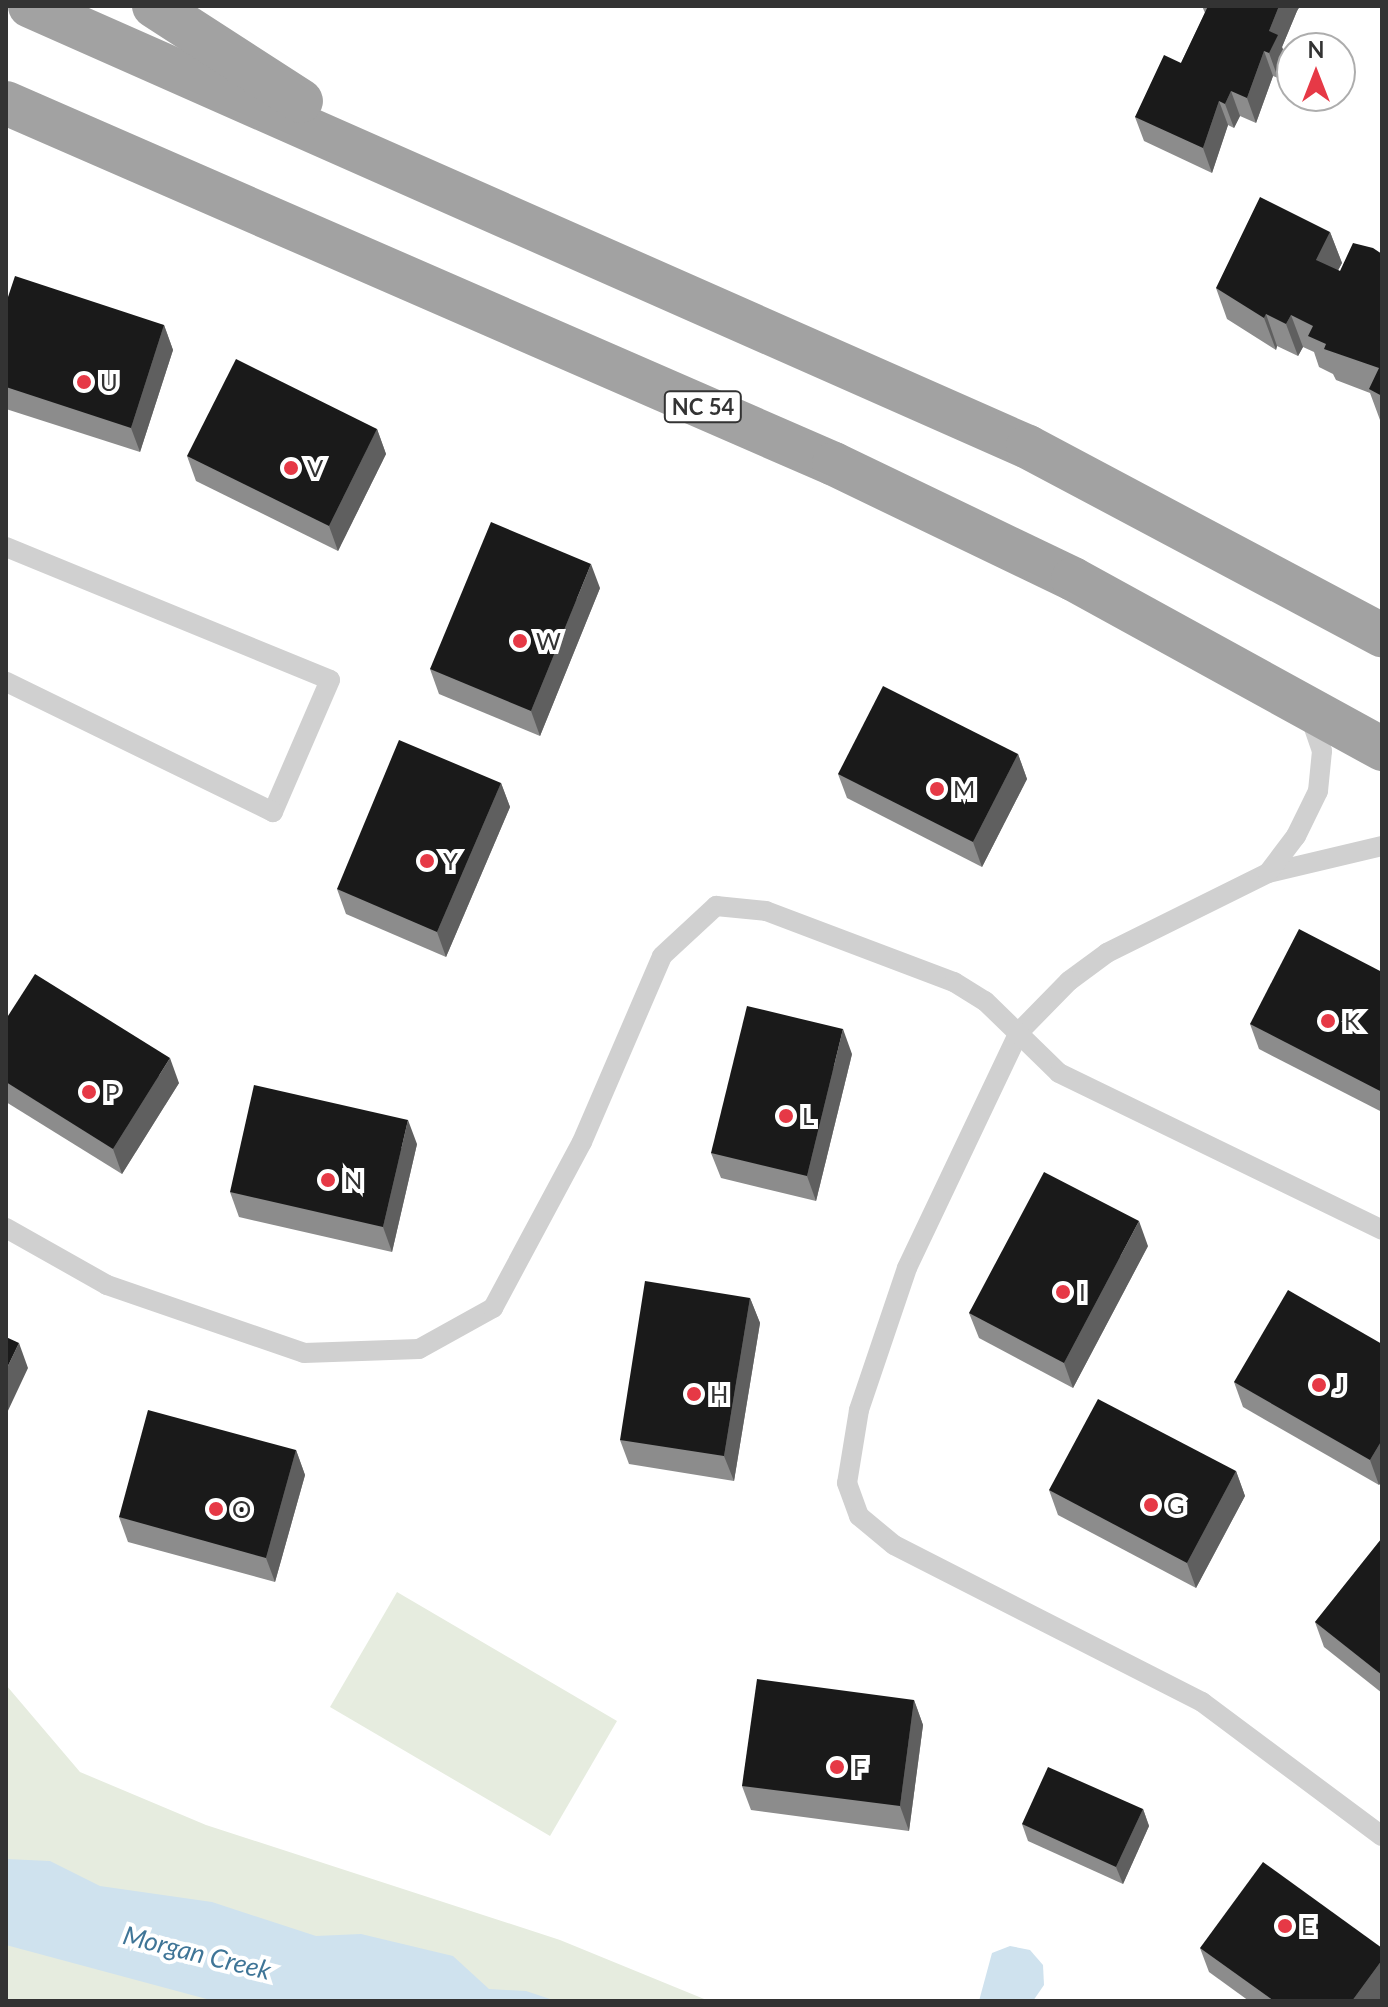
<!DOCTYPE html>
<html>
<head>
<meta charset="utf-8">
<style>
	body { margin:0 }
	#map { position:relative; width:1388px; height:2007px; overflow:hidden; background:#fff; font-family:Lato,sans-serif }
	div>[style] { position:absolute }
	.green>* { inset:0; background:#e6ecdf }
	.water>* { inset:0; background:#cfe2ee }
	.service>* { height:20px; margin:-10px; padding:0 10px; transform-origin:10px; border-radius:10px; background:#d0d0d0 }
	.trunk>* { height:44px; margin:-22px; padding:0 22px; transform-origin:22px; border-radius:22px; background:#a2a2a2 }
	.wall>* { inset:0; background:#8c8c8c }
	.shaded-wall>* { inset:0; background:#5f5f5f }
	.building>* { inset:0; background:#1a1a1a }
	.dots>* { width:22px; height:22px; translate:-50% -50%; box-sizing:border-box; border:4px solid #fff; border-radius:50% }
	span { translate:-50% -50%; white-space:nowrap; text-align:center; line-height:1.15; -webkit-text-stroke:8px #fff; paint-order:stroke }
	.shield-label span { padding:2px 6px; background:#fff; border:2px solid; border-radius:6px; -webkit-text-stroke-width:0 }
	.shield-label { font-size:22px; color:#333; font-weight:700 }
	.poi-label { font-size:24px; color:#333 }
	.left { translate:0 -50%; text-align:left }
	.water-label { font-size:26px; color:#3f7597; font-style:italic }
	.frame { position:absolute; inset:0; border:8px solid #333; pointer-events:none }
	.north { position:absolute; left:1276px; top:32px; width:80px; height:80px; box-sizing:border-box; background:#fff; border:2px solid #adadad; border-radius:50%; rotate:0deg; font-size:22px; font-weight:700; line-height:32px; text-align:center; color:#333 }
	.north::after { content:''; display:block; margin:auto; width:28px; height:36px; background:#e63946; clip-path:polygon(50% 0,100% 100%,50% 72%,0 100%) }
</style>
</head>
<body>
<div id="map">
	<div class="green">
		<div style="clip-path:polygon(397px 1592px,617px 1721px,550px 1836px,330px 1707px)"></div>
		<div style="clip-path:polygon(6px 1685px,80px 1772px,206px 1825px,560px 1940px,709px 2001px,6px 2001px)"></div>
	</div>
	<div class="water">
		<div style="clip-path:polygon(6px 1859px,50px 1861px,100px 1886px,212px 1902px,316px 1936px,361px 1934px,453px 1956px,489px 1989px,526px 1991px,556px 2001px,214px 2001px,6px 1945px)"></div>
		<div style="clip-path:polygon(1010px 1946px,1030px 1950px,1043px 1965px,1044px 1985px,1033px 2001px,979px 2001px,992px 1953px)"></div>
	</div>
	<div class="service">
		<div style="left:6px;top:547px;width:350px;rotate:22.3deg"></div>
		<div style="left:330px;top:680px;width:144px;rotate:113.4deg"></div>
		<div style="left:273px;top:812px;width:297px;rotate:-154deg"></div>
		<div style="left:1382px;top:846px;width:117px;rotate:166.7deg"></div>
		<div style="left:1268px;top:873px;width:180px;rotate:153.6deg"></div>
		<div style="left:1107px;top:953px;width:47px;rotate:143.6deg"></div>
		<div style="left:1069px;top:981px;width:71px;rotate:134.4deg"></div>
		<div style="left:1019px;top:1032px;width:261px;rotate:115.4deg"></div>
		<div style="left:907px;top:1268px;width:150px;rotate:108.7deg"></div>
		<div style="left:859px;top:1410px;width:74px;rotate:99.3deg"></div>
		<div style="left:847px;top:1483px;width:35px;rotate:70deg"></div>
		<div style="left:859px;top:1516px;width:45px;rotate:39.6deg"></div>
		<div style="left:894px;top:1545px;width:346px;rotate:27deg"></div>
		<div style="left:1202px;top:1702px;width:224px;rotate:36.7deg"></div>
		<div style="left:1268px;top:873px;width:46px;rotate:-52.9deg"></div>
		<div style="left:1296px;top:836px;width:50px;rotate:-63.9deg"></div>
		<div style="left:1318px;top:791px;width:40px;rotate:-84.3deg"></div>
		<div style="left:1322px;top:751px;width:39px;rotate:-109deg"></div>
		<div style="left:6px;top:1228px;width:116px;rotate:29.4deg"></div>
		<div style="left:107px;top:1285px;width:208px;rotate:19deg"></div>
		<div style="left:304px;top:1353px;width:115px;rotate:-2deg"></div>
		<div style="left:419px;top:1349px;width:85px;rotate:-29deg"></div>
		<div style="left:493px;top:1308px;width:188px;rotate:-61.8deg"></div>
		<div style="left:582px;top:1142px;width:202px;rotate:-66.7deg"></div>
		<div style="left:662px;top:956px;width:74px;rotate:-42.8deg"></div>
		<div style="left:716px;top:906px;width:50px;rotate:5.7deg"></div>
		<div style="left:766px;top:911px;width:201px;rotate:20.7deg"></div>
		<div style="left:954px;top:982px;width:36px;rotate:32deg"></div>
		<div style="left:985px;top:1001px;width:103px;rotate:44.2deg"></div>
		<div style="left:1059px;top:1073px;width:359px;rotate:25.9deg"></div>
	</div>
	<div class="trunk">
		<div style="left:30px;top:6px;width:1091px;rotate:23.84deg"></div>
		<div style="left:1028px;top:447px;width:401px;rotate:28deg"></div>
		<div style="left:154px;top:6px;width:175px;rotate:32.9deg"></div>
		<div style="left:6px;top:103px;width:903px;rotate:23.56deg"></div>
		<div style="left:834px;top:464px;width:265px;rotate:25.7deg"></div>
		<div style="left:1073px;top:579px;width:353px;rotate:28.8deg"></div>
	</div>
	<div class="wall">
		<div style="clip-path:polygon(1202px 6px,1300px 6px,1297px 11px,1282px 47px,1287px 60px,1278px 78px,1273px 76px,1256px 123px,1240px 116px,1234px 128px,1228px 125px,1212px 173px,1144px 141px,1135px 117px,1181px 63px,1205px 13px)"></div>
		<div style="clip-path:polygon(1330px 232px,1342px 263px,1338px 270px,1340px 271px,1382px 254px,1382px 421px,1380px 420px,1370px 393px,1336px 380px,1333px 374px,1319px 367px,1314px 352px,1303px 347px,1298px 356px,1277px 346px,1276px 350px,1227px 319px,1216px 288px)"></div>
		<div style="clip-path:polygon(6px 303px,164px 325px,173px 350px,140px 452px,6px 409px)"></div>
		<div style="clip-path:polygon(377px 429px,386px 454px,338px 551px,196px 481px,187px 456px)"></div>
		<div style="clip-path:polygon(600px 588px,540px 736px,439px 694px,430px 669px)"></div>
		<div style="clip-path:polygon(1018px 754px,1027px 779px,982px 867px,847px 798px,838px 774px)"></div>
		<div style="clip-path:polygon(501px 783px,510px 807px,446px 957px,346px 914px,337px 889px)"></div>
		<div style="clip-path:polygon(1382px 972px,1382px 1112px,1259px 1049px,1250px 1024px)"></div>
		<div style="clip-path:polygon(6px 1019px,179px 1083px,122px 1174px,6px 1102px)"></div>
		<div style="clip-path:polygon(852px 1054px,816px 1201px,721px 1178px,711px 1153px)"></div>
		<div style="clip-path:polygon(417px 1144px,392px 1252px,239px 1217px,230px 1192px)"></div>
		<div style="clip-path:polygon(1148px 1246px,1073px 1388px,979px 1338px,969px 1313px)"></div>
		<div style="clip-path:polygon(750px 1298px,760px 1323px,734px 1481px,629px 1464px,620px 1440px)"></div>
		<div style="clip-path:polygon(1382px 1344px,1382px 1481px,1379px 1485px,1243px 1407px,1234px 1382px)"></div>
		<div style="clip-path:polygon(296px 1450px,305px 1475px,275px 1582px,128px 1542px,119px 1517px)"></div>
		<div style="clip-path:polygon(1236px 1471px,1245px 1496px,1196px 1588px,1058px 1515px,1049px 1490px)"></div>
		<div style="clip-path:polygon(1382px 1538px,1382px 1693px,1324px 1647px,1315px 1622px)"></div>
		<div style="clip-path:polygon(914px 1700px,923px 1725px,909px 1831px,751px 1810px,742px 1786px)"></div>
		<div style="clip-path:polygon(1143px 1809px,1149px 1826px,1123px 1884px,1028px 1841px,1022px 1824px)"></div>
		<div style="clip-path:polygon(1200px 1948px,1382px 1948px,1382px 1997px,1379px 2001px,1249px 2001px,1209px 1972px)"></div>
	</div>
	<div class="shaded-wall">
		<div style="clip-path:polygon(1279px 6px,1300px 6px,1297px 11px,1282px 47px,1287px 60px,1278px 78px,1269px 53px,1269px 31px)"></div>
		<div style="clip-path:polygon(1264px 51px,1273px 76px,1256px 123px,1247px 98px)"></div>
		<div style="clip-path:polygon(1231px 91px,1240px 116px,1234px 128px,1225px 104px)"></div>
		<div style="clip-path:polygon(1219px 101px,1228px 125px,1212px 173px,1203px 148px)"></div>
		<div style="clip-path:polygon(1330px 232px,1342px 263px,1327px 291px,1316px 260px)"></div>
		<div style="clip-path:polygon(1266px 314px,1277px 346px,1276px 350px,1264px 318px)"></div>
		<div style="clip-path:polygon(1291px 315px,1303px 347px,1298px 356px,1286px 324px)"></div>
		<div style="clip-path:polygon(164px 325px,173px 350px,140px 452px,131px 428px)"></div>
		<div style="clip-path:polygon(377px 429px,386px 454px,338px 551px,329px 526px)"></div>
		<div style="clip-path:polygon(591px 564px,600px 588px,540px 736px,531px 711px)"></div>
		<div style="clip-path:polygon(1018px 754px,1027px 779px,982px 867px,973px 842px)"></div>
		<div style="clip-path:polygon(501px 783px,510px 807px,446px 957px,437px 932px)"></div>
		<div style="clip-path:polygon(843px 1029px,852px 1054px,816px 1201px,807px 1176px)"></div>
		<div style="clip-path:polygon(170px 1058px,179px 1083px,122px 1174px,113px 1149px)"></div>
		<div style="clip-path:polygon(408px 1120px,417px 1144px,392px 1252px,383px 1227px)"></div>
		<div style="clip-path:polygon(1139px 1221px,1148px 1246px,1073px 1388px,1064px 1363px)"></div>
		<div style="clip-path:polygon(750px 1298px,760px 1323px,734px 1481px,724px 1456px)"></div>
		<div style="clip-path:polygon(19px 1343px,28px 1368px,6px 1415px,6px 1370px)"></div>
		<div style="clip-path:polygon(1382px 1440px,1382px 1481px,1379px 1485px,1370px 1460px)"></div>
		<div style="clip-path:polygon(296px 1450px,305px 1475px,275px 1582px,266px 1558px)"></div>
		<div style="clip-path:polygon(1236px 1471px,1245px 1496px,1196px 1588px,1187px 1563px)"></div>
		<div style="clip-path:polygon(914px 1700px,923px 1725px,909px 1831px,900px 1806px)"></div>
		<div style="clip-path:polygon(1143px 1809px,1149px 1826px,1123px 1884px,1116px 1867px)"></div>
		<div style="clip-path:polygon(1382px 1960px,1382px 1997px,1379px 2001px,1352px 2001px)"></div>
	</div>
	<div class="building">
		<div style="clip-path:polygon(1208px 6px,1279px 6px,1269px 31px,1278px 35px,1269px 53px,1264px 51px,1247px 98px,1231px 91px,1225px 104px,1219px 101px,1203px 148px,1135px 117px,1164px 55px,1181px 63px)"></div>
		<div style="clip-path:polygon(1260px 197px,1330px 232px,1316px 260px,1340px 271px,1353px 243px,1373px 248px,1382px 254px,1382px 396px,1369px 389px,1379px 368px,1324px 349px,1326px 344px,1308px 336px,1313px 326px,1291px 315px,1286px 324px,1266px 314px,1264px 318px,1216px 288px)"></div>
		<div style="clip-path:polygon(15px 276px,164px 325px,131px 428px,6px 387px,6px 303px)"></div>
		<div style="clip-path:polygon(236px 359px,377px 429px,329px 526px,187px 456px)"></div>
		<div style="clip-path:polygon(491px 522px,591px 564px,531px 711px,430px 669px)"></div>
		<div style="clip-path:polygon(883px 686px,1018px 754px,973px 842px,838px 774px)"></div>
		<div style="clip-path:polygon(399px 740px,501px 783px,437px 932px,337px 889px)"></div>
		<div style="clip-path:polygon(1299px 929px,1382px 972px,1382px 1092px,1250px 1024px)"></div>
		<div style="clip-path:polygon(35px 974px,170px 1058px,113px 1149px,6px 1082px,6px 1019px)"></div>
		<div style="clip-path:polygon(747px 1006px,843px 1029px,807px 1176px,711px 1153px)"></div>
		<div style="clip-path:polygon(254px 1085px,408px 1120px,383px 1227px,230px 1192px)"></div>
		<div style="clip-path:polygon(1044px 1172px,1139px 1221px,1064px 1363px,969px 1313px)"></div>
		<div style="clip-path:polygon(645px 1281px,750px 1298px,724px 1456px,620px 1440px)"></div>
		<div style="clip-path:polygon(1288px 1290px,1382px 1344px,1382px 1440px,1370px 1460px,1234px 1382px)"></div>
		<div style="clip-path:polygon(6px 1337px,19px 1343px,6px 1370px)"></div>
		<div style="clip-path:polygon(1098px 1399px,1236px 1471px,1187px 1563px,1049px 1490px)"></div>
		<div style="clip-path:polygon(148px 1410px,296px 1450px,266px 1558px,119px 1517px)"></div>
		<div style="clip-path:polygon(1382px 1538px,1382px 1675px,1315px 1622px)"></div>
		<div style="clip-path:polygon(757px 1679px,914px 1700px,900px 1806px,742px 1786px)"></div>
		<div style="clip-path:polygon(1048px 1767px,1143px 1809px,1116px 1867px,1022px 1824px)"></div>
		<div style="clip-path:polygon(1263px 1862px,1382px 1948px,1382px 1960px,1352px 2001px,1274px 2001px,1200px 1948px)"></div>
	</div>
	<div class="dots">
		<div style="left:84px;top:382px;background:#e63946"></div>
		<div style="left:291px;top:468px;background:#e63946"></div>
		<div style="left:520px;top:641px;background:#e63946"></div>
		<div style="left:937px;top:789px;background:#e63946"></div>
		<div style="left:427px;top:861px;background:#e63946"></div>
		<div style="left:1328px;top:1021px;background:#e63946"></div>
		<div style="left:89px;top:1092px;background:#e63946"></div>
		<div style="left:786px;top:1116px;background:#e63946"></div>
		<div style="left:328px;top:1180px;background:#e63946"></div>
		<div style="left:1063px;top:1292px;background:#e63946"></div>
		<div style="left:1319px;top:1385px;background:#e63946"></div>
		<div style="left:694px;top:1394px;background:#e63946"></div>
		<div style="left:1151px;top:1505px;background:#e63946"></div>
		<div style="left:216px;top:1509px;background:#e63946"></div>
		<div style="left:837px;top:1767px;background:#e63946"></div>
		<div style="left:1285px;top:1926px;background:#e63946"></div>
	</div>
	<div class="shield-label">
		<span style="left:703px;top:407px">NC 54</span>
	</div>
	<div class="poi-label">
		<span class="left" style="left:100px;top:382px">U</span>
		<span class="left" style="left:307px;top:468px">V</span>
		<span class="left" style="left:536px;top:641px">W</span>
		<span class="left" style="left:953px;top:789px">M</span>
		<span class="left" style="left:443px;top:861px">Y</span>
		<span class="left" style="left:1344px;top:1021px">K</span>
		<span class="left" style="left:105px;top:1092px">P</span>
		<span class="left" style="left:802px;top:1116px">L</span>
		<span class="left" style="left:344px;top:1180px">N</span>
		<span class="left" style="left:1079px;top:1292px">I</span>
		<span class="left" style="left:1335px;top:1385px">J</span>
		<span class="left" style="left:710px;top:1394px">H</span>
		<span class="left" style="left:1167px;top:1505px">G</span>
		<span class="left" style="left:232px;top:1509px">O</span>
		<span class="left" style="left:853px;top:1767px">F</span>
		<span class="left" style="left:1301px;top:1926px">E</span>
	</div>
	<div class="water-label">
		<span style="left:197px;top:1953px;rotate:14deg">Morgan Creek</span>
	</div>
	<div class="frame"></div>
	<div class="north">N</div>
</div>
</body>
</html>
